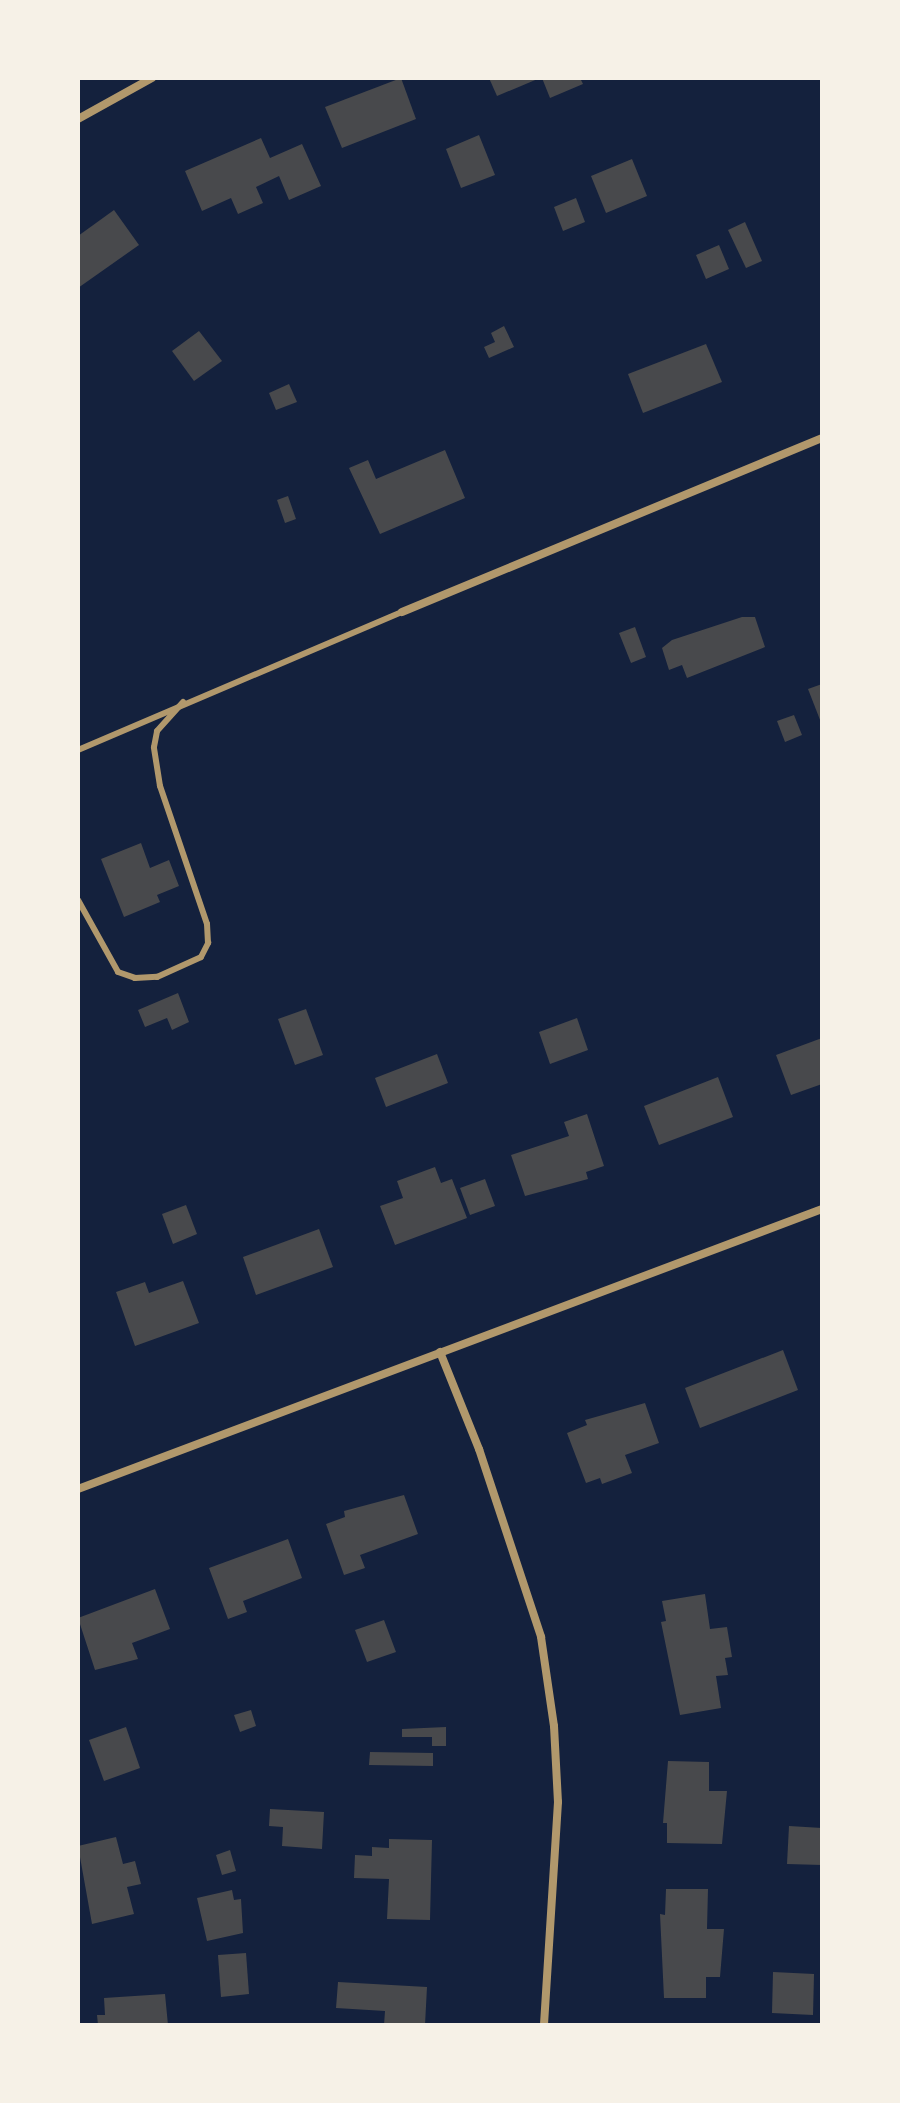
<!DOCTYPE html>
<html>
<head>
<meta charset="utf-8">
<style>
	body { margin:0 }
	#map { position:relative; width:900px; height:2103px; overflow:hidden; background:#14213d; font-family:"IBM Plex Sans",sans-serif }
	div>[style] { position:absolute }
	.building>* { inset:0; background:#48494c }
	.service>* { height:6px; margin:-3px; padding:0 3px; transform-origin:3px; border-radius:3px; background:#b1986c }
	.minor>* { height:8px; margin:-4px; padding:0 4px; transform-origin:4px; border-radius:4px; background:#b1986c }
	span { translate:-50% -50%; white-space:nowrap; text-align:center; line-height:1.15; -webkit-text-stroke:7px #f6f1e7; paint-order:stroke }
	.frame { position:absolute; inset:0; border:80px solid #f6f1e7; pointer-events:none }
</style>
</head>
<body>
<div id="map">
	<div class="building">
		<div style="clip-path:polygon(401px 78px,416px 119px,342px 148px,325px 107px)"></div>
		<div style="clip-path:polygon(489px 78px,540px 78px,497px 96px)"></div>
		<div style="clip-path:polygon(542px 78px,580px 78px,583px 84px,550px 98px)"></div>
		<div style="clip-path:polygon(479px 135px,495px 175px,461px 188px,446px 149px)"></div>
		<div style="clip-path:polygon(261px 138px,270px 158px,302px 144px,321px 186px,289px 200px,279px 176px,256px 187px,263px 203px,238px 214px,231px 198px,202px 211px,185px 171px)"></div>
		<div style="clip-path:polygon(632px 159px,647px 196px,606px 213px,591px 176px)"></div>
		<div style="clip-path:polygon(576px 198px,585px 222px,563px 231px,554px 207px)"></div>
		<div style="clip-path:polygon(114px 210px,139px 245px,78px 288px,78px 236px)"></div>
		<div style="clip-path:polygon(745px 222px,762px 261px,746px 268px,728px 230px)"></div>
		<div style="clip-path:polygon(719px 245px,729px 269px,706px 279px,696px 255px)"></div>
		<div style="clip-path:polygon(504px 326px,514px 347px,489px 358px,484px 347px,495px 342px,491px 333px)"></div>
		<div style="clip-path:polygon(199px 331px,222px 361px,194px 381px,172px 351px)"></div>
		<div style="clip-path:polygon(706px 344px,722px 382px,643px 413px,628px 374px)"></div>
		<div style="clip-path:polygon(289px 384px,297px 402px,276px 410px,269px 393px)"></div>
		<div style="clip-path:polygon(445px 450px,465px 498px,380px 534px,349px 468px,368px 460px,376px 479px)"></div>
		<div style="clip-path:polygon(288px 496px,296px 519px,285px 523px,277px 500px)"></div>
		<div style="clip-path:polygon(742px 617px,755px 617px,765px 647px,687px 678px,682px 665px,669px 670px,662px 648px,672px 640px)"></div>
		<div style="clip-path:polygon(635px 627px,646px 657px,631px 663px,619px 633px)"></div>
		<div style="clip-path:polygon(822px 684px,822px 725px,808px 689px)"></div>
		<div style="clip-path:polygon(794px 715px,802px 735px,785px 742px,777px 721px)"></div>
		<div style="clip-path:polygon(141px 843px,150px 868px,169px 860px,179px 886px,157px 895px,160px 902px,124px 917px,101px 859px)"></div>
		<div style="clip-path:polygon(178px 993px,189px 1022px,172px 1030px,167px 1018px,145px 1027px,138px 1010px)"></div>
		<div style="clip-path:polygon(306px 1009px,323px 1055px,295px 1065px,278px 1019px)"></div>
		<div style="clip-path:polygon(577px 1018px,588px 1050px,550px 1064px,539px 1032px)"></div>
		<div style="clip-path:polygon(822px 1038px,822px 1084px,791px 1095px,776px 1055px)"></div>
		<div style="clip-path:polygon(437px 1054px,448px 1083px,386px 1107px,375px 1078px)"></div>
		<div style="clip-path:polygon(718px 1077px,733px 1117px,659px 1145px,644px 1106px)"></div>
		<div style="clip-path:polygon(587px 1114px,604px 1166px,586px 1172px,588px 1179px,525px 1196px,511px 1155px,569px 1136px,564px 1122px)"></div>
		<div style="clip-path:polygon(435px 1167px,441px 1183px,452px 1179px,467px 1218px,395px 1245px,380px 1206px,403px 1198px,397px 1181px)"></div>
		<div style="clip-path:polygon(485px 1179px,495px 1206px,470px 1215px,460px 1188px)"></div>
		<div style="clip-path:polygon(186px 1205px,197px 1234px,173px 1244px,162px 1214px)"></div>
		<div style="clip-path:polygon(319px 1229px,333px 1267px,256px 1295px,243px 1257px)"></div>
		<div style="clip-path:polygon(183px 1281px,199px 1323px,135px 1346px,116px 1292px,145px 1282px,149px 1293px)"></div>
		<div style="clip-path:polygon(783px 1350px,798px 1390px,700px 1428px,685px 1388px)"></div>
		<div style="clip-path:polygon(645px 1403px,659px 1443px,625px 1455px,632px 1473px,602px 1484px,600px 1478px,586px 1483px,567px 1433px,587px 1425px,585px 1420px)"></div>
		<div style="clip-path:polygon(404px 1495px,418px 1534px,360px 1555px,365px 1568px,344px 1575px,326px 1524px,345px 1517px,344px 1511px)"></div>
		<div style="clip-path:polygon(288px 1539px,302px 1578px,243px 1601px,247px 1612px,228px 1619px,209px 1568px)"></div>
		<div style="clip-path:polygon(155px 1589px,170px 1629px,132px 1643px,138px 1659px,95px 1670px,78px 1618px)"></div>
		<div style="clip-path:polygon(705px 1594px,710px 1629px,727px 1627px,732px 1657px,725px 1658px,728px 1675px,716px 1676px,721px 1708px,680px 1715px,661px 1622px,666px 1621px,662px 1601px)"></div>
		<div style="clip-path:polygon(384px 1620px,396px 1652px,367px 1662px,355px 1630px)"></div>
		<div style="clip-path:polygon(251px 1710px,256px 1726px,240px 1732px,234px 1715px)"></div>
		<div style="clip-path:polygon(126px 1727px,140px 1768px,104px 1781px,89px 1740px)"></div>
		<div style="clip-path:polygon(446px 1727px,446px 1746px,432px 1746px,432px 1737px,402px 1737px,402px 1729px)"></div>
		<div style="clip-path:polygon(370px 1752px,433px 1753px,433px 1766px,369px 1765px)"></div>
		<div style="clip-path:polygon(668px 1761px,709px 1762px,709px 1791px,727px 1791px,722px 1844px,667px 1843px,667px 1823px,663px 1823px)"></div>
		<div style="clip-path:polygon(270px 1809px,324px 1812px,322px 1849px,282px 1846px,283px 1827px,269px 1826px)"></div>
		<div style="clip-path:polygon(789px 1826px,822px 1828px,822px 1865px,787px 1864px)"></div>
		<div style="clip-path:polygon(116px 1837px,123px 1864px,135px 1861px,141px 1884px,127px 1887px,134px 1914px,92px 1924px,78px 1846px)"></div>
		<div style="clip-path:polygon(389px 1839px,432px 1840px,430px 1920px,387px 1919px,389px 1879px,354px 1878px,355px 1855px,372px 1856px,372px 1847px,389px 1848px)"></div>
		<div style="clip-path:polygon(230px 1850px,236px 1871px,222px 1875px,216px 1855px)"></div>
		<div style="clip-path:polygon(666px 1889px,708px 1889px,707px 1929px,724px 1929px,720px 1977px,706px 1977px,706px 1998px,664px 1998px,660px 1914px,665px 1915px)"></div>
		<div style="clip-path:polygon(232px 1890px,234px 1900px,241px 1899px,243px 1933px,207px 1941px,197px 1898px)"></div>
		<div style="clip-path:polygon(246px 1953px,249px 1994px,221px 1997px,218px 1955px)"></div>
		<div style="clip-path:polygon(773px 1972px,814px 1974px,813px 2015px,772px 2013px)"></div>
		<div style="clip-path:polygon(338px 1982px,427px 1987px,425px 2025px,384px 2025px,385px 2011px,336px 2008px)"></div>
		<div style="clip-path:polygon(165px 1994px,168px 2025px,98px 2025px,97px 2015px,105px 2015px,104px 1998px)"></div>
	</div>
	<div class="service">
		<div style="left:78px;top:750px;width:352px;rotate:-23.1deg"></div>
		<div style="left:78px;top:900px;width:82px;rotate:60.9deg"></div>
		<div style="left:118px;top:972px;width:18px;rotate:19deg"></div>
		<div style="left:135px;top:978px;width:22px;rotate:-3deg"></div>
		<div style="left:157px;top:977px;width:48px;rotate:-24.4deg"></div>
		<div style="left:201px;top:957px;width:16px;rotate:-63deg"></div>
		<div style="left:208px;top:943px;width:19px;rotate:-93deg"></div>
		<div style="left:207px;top:924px;width:146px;rotate:-108.8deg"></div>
		<div style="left:160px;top:786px;width:39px;rotate:-99deg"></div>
		<div style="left:154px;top:747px;width:16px;rotate:-79deg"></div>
		<div style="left:157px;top:731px;width:39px;rotate:-48deg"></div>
	</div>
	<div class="minor">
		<div style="left:78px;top:119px;width:85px;rotate:-29deg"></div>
		<div style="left:402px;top:612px;width:455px;rotate:-22.5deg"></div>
		<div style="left:440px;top:1352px;width:105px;rotate:68.1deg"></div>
		<div style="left:479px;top:1449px;width:198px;rotate:71.7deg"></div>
		<div style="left:541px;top:1637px;width:90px;rotate:81.7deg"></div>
		<div style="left:554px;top:1726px;width:76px;rotate:87deg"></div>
		<div style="left:558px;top:1802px;width:223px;rotate:93.6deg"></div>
		<div style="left:78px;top:1489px;width:795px;rotate:-20.62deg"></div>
	</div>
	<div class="frame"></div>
</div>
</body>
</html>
